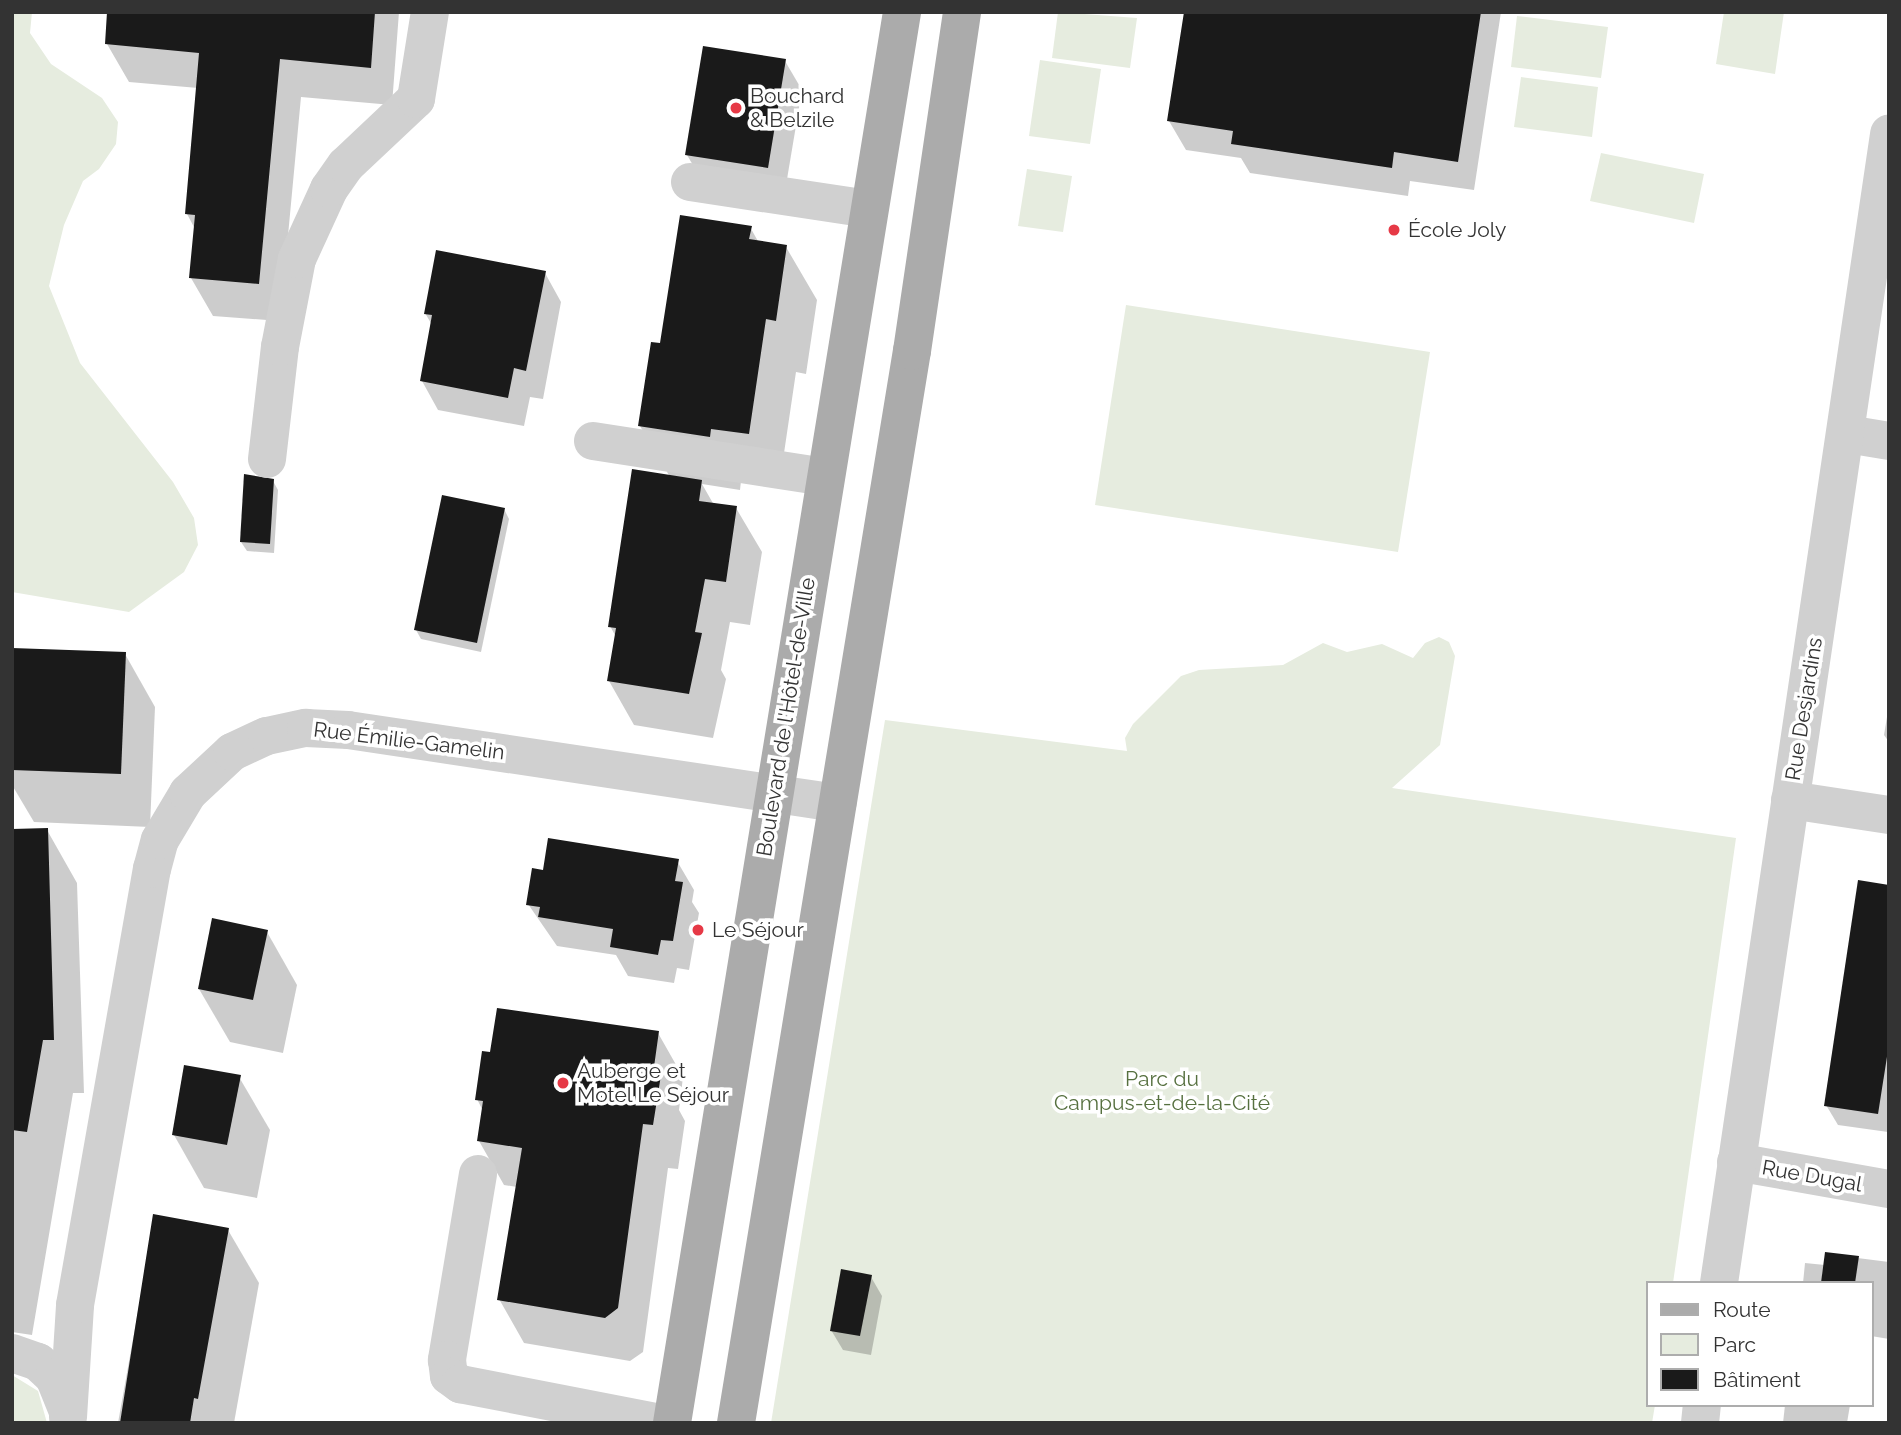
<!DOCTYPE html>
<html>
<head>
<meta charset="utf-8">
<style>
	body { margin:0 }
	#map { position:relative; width:1901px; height:1435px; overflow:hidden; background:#fff; font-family:Raleway,sans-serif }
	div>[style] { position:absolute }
	.green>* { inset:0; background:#e6ecdf }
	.shadow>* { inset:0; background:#0003 }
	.building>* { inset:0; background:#1a1a1a }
	.minor>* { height:38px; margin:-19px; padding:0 19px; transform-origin:19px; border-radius:19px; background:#d0d0d0 }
	.major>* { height:38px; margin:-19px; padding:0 19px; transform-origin:19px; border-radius:19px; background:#ababab }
	.dots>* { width:19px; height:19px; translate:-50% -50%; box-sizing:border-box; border:4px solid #fff; border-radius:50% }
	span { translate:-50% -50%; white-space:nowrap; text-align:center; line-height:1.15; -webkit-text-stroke:7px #fff; paint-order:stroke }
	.poi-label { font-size:21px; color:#333 }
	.left { translate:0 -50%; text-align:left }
	.street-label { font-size:21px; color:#333 }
	.park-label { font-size:21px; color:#56703f }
	.frame { position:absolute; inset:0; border:14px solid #333; pointer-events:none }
	.legend { position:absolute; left:1646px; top:1281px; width:228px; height:126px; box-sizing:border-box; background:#fff; border:2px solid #adadad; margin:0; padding:9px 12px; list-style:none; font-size:21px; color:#333 }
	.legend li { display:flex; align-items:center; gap:14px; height:35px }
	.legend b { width:35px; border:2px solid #adadad }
</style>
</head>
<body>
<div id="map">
	<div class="green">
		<div style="clip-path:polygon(12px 12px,32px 12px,30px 33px,51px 64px,102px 98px,118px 122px,116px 144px,99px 169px,83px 181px,64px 225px,49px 286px,80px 363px,173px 482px,194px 518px,198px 545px,184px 572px,129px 612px,12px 592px)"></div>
		<div style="clip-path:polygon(1058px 12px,1137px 18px,1130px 68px,1052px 58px)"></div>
		<div style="clip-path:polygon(1724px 12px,1784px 12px,1775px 74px,1716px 64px)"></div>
		<div style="clip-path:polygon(1517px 16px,1608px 27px,1601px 78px,1511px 67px)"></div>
		<div style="clip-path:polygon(1040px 60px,1101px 69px,1090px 144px,1029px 136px)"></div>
		<div style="clip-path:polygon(1521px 77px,1598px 87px,1592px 137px,1514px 127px)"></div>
		<div style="clip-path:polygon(1601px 153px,1704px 174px,1694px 223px,1590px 201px)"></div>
		<div style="clip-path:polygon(1027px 169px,1072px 176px,1063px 232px,1018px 226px)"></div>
		<div style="clip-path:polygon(1126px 305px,1430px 352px,1398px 552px,1095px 505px)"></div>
		<div style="clip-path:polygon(1439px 637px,1449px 642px,1455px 656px,1440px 745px,1392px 788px,1736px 838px,1673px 1283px,1647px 1283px,1647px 1405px,1655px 1405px,1652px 1423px,771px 1423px,885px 720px,1127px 751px,1125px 738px,1133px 724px,1181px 676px,1199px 670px,1283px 665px,1323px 643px,1347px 652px,1382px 644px,1413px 658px,1425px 643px)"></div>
		<div style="clip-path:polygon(12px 1375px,38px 1391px,47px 1423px,12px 1423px)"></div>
	</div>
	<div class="shadow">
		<div style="clip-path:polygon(108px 12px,399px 12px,392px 105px,301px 97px,280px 321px,213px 316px,191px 278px,195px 229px,187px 214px,198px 88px,129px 82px,107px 44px)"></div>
		<div style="clip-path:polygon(1185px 12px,1501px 12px,1474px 190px,1410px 181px,1408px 196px,1250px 173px,1241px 158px,1186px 150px,1169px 121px)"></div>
		<div style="clip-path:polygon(785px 61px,802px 90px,784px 197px,704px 184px,687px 155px)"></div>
		<div style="clip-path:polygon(750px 227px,759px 243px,786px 247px,817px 300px,806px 374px,796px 372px,779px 487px,741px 481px,740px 490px,702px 484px,714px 505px,736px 508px,762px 552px,750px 625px,730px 622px,721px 670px,726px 679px,713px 738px,634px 725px,609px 681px,616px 637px,610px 626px,670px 477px,640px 426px,662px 345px)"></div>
		<div style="clip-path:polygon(545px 273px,561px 302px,543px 399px,530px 397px,524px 426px,438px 410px,422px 381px,432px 325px,425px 313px)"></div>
		<div style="clip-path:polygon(273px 481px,278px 490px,274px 553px,247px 551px,241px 542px)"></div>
		<div style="clip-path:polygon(504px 509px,509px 519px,481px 652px,421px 639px,416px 630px)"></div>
		<div style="clip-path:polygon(12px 649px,125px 654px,155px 707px,150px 827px,34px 822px,12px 785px)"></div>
		<div style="clip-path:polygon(1889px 705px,1889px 742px,1884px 735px)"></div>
		<div style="clip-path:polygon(47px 830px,77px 883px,84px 1093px,73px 1093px,32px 1335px,12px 1332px,12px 831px)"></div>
		<div style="clip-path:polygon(677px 861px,694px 890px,692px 902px,699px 913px,689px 970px,677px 968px,674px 983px,628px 976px,616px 955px,557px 946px,528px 904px,544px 872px)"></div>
		<div style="clip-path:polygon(1889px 886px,1889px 1129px,1888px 1132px,1838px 1125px,1826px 1105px)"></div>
		<div style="clip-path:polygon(267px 932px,297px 985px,283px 1053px,230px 1042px,199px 989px)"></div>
		<div style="clip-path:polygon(658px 1033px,683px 1077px,679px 1110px,685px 1121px,678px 1169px,668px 1168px,643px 1352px,630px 1361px,524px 1343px,499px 1299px,517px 1187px,504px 1185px,479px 1141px,483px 1111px,477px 1099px)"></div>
		<div style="clip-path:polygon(239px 1077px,270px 1130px,257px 1198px,204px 1188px,174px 1135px)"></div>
		<div style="clip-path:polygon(155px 1216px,228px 1230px,259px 1283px,234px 1423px,118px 1423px)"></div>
		<div style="clip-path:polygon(1826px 1254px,1889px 1262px,1889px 1339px,1871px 1336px,1871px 1283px,1803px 1283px,1805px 1263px,1825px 1265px)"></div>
		<div style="clip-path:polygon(871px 1277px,882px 1296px,871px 1355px,843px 1350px,831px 1330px)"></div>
		<div style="clip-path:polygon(1785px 1405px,1850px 1405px,1847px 1423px,1783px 1423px)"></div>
	</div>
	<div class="building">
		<div style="clip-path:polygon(107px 12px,375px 12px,371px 68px,280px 59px,259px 284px,189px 278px,195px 215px,185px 214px,199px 53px,105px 44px)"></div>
		<div style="clip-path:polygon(1184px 12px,1481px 12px,1458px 162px,1394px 152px,1392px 168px,1231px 144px,1233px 131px,1167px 121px)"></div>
		<div style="clip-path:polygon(703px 46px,786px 59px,768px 168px,685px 155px)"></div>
		<div style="clip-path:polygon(680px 215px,752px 226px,749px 239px,787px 245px,776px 321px,766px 319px,749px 434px,711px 429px,710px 437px,638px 426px,651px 342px,660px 343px)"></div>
		<div style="clip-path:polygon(436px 250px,546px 271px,526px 371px,514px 368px,508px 398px,420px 381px,432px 315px,424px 314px)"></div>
		<div style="clip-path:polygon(632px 469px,702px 480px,699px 501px,737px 506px,726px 582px,705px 579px,695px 632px,702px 633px,689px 694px,607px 681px,616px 628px,608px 627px)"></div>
		<div style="clip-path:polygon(244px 474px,274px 479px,270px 544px,240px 542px)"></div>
		<div style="clip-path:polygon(442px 495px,505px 508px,477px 643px,414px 630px)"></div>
		<div style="clip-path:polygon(12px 648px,126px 652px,121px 774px,12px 770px)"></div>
		<div style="clip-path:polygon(48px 828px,54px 1040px,43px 1040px,27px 1132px,12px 1130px,12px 829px)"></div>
		<div style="clip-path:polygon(548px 838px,679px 859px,675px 881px,683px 882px,673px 941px,661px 940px,658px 955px,610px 947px,613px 929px,538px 917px,540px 907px,526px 905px,532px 868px,543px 870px)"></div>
		<div style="clip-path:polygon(1858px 880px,1889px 885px,1889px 1044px,1878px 1114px,1824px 1106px)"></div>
		<div style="clip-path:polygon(212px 918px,268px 930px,253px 1000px,198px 989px)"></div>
		<div style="clip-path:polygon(497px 1008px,659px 1031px,653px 1074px,661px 1075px,653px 1125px,643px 1124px,618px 1308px,605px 1318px,497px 1300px,522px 1148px,477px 1141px,483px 1101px,475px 1100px,482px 1051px,490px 1052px)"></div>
		<div style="clip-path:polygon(184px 1065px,241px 1075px,227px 1145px,172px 1135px)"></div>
		<div style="clip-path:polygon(153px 1214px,229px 1228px,198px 1399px,194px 1398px,190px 1423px,120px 1423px)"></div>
		<div style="clip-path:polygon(1825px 1252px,1859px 1256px,1855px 1283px,1821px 1283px)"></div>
		<div style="clip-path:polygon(841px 1269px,872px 1275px,860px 1336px,830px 1331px)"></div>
	</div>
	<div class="minor">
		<div style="left:690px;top:182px;width:181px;rotate:8.6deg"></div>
		<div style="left:1847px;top:434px;width:43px;rotate:9.5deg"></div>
		<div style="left:593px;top:441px;width:235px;rotate:8.8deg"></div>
		<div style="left:267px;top:459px;width:113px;rotate:-83.4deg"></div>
		<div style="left:280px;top:347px;width:90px;rotate:-79.1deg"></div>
		<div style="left:297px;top:259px;width:77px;rotate:-65.4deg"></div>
		<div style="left:329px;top:189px;width:29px;rotate:-55deg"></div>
		<div style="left:346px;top:165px;width:96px;rotate:-43.3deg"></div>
		<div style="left:416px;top:99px;width:88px;rotate:-80.9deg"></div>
		<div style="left:1790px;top:800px;width:100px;rotate:8.6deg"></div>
		<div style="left:1736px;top:1162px;width:155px;rotate:10deg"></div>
		<div style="left:478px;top:1174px;width:189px;rotate:99.5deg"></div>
		<div style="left:447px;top:1360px;width:16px;rotate:83deg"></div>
		<div style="left:449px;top:1376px;width:14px;rotate:36deg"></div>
		<div style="left:460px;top:1384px;width:204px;rotate:11deg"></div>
		<div style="left:1719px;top:1283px;width:1162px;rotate:-81.58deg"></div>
		<div style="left:12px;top:1353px;width:28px;rotate:19deg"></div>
		<div style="left:38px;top:1362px;width:22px;rotate:43deg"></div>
		<div style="left:54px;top:1377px;width:35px;rotate:68deg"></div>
		<div style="left:68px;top:1417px;width:112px;rotate:-86.4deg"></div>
		<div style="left:75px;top:1305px;width:443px;rotate:-80deg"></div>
		<div style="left:152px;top:869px;width:30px;rotate:-75deg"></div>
		<div style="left:160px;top:840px;width:55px;rotate:-59.2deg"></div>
		<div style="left:188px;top:793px;width:60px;rotate:-43deg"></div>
		<div style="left:232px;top:752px;width:38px;rotate:-25deg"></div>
		<div style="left:267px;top:736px;width:40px;rotate:-12deg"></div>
		<div style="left:306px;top:728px;width:42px;rotate:2.7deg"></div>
		<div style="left:348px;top:730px;width:495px;rotate:8.5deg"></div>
		<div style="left:1700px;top:1423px;width:18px;rotate:-84deg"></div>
	</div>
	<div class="major">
		<div style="left:672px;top:1423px;width:1430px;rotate:-80.74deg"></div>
		<div style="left:736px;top:1423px;width:1086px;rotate:-80.68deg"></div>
		<div style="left:912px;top:351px;width:343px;rotate:-81.6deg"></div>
	</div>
	<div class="dots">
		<div style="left:736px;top:108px;background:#e63946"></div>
		<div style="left:1394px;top:230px;background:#e63946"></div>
		<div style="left:698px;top:930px;background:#e63946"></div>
		<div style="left:563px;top:1083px;background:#e63946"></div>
	</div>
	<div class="poi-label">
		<span class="left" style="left:750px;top:108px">Bouchard<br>&amp; Belzile</span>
		<span class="left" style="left:1408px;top:230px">École Joly</span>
		<span class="left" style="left:712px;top:930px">Le Séjour</span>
		<span class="left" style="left:577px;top:1083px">Auberge et<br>Motel Le Séjour</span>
	</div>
	<div class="street-label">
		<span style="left:1804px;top:709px;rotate:-81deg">Rue Desjardins</span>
		<span style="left:786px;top:717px;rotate:-81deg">Boulevard de l'Hôtel-de-Ville</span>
		<span style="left:409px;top:741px;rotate:7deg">Rue Émilie-Gamelin</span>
		<span style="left:1812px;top:1176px;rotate:10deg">Rue Dugal</span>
	</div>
	<div class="park-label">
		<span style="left:1162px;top:1091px">Parc du<br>Campus-et-de-la-Cité</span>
	</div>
	<div class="frame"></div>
	<ul class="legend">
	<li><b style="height:9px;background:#ababab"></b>Route</li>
	<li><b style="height:19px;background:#e6ecdf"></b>Parc</li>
	<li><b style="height:19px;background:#1a1a1a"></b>Bâtiment</li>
	</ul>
</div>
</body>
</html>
